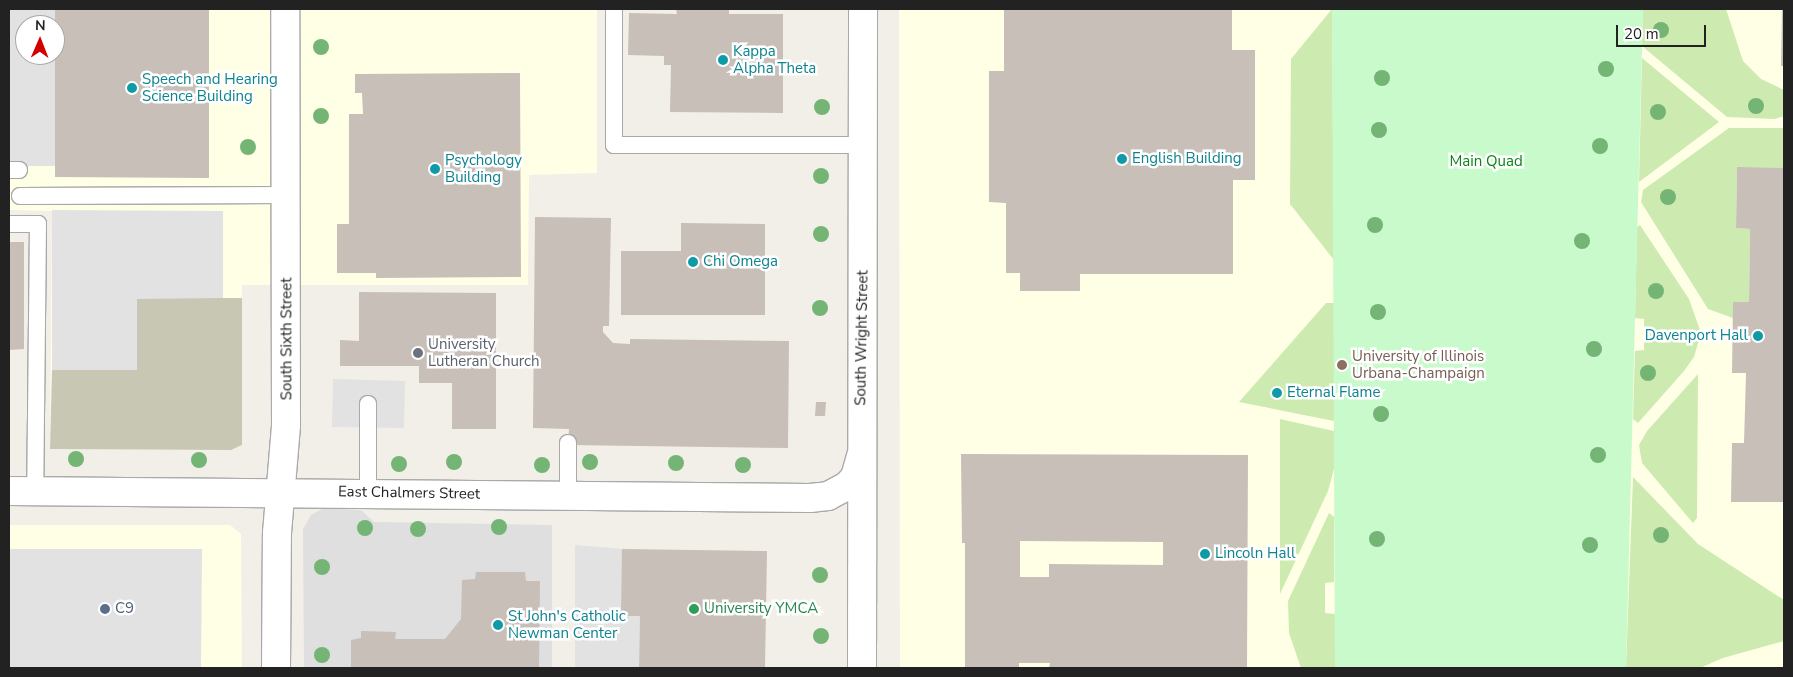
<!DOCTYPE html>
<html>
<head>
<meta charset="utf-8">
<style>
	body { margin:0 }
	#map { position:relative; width:1793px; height:677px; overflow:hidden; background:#f2efe9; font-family:"Nunito Sans",sans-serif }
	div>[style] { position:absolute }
	.residential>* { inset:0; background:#e0dfdf }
	.education>* { inset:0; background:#ffffe5 }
	.construction>* { inset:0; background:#c7c7b4 }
	.grass>* { inset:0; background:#cdebb0 }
	.park>* { inset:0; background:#c8facc }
	.parking>* { inset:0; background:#e2e2e2 }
	.building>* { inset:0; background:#c7bfb8 }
	.roads { filter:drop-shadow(1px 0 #a9a9a9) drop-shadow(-1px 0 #a9a9a9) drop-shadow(0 1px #a9a9a9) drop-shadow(0 -1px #a9a9a9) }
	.lane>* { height:16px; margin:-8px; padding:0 8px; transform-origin:8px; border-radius:8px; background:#fff }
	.street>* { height:28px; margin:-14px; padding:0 14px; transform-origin:14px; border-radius:14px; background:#fff }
	.trees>* { width:16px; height:16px; margin:-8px; border-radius:50%; background:#74b475 }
	.dots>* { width:14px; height:14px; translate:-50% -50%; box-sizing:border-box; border:2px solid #fff; border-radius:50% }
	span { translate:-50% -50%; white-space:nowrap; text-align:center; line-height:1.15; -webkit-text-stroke:5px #fff; paint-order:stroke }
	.culture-label { font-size:15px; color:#0d838f }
	.left { translate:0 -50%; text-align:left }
	.right { translate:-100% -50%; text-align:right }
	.park-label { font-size:15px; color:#0c8416 }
	.street-label { font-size:15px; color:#222 }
	.worship-label { font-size:15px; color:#5b616d }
	.education-label { font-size:15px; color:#785e54 }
	.service-label { font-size:15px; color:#4e5e75 }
	.leisure-label { font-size:15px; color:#27864d }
	.frame { position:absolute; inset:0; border:10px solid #222; pointer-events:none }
	.north { position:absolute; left:15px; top:15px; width:50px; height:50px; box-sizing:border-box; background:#fff; border:1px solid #a7a7a7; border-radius:50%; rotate:1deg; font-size:14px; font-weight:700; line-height:20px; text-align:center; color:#222 }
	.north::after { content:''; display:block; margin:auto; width:18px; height:22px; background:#d40000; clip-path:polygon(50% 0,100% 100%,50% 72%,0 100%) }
	.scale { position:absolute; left:1616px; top:25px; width:90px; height:22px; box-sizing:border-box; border:2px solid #222; border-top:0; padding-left:6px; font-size:15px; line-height:18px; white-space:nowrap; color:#222; -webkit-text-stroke:4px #fff; paint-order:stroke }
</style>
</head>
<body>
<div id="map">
	<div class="residential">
		<div style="clip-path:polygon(324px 508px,361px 510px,374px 522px,552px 525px,552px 668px,304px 668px,303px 529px,311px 515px)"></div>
	</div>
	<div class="education">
		<div style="clip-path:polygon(evenodd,9px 9px,597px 9px,597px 173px,529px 175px,528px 285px,242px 285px,242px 445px,231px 450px,50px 449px,52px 211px,9px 210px,9px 9px,25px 25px,55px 25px,55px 55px,25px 55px,25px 25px)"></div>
		<div style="clip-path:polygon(899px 9px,1784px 9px,1784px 668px,900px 668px)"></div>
		<div style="clip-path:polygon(9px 525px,230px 525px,241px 534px,242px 668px,9px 668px)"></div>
	</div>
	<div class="construction">
		<div style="clip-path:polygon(137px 298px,242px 298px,242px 445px,231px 450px,50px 449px,52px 370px,137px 370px)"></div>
	</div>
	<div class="grass">
		<div style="clip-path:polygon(1332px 9px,1334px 260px,1290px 204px,1291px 59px)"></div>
		<div style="clip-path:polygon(1643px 9px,1726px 9px,1743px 61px,1761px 79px,1784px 90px,1784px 116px,1775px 119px,1727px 117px,1642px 46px)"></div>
		<div style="clip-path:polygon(1642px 58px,1719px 122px,1639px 182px)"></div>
		<div style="clip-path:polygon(1729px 128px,1784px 128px,1784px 168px,1737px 168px,1736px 228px,1750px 229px,1749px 302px,1733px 302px,1733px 318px,1708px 309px,1641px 202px,1643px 190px)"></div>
		<div style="clip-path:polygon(1640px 225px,1689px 299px,1701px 333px,1694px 357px,1684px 371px,1638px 423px,1633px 419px,1635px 351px,1644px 350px,1644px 319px,1635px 318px,1637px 227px)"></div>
		<div style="clip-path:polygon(1326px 303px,1334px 303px,1334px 421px,1239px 402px)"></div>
		<div style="clip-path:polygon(1698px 374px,1697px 518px,1693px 523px,1642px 463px,1639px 445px,1647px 431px)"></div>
		<div style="clip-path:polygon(1280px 419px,1334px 431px,1334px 469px,1328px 491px,1280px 594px)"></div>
		<div style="clip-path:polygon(1633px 477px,1698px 544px,1784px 600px,1784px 641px,1723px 658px,1700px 668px,1626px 668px)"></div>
		<div style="clip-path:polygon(1329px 513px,1334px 517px,1334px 582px,1325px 583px,1325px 613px,1335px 614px,1335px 668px,1301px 668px,1289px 633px,1288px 601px)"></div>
	</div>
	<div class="park">
		<div style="clip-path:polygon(1332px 9px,1643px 9px,1626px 668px,1335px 668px)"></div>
	</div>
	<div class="parking">
		<div style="clip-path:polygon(evenodd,9px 9px,55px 9px,55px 166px,9px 166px,9px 9px,25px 25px,55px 25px,55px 55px,25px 55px,25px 25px)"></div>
		<div style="clip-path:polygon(52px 210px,223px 211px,223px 298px,137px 299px,137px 370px,52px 370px)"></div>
		<div style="clip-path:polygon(333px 379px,405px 381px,404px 428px,332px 427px)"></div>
		<div style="clip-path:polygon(575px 545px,622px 549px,640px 616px,639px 668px,575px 668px)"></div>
		<div style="clip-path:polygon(9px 549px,202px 549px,201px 668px,9px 668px)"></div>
	</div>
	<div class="building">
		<div style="clip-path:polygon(55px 9px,209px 9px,209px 178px,55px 177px)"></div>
		<div style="clip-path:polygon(676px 9px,729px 9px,729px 14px,783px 14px,783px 113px,670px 112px,671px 65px,664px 65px,664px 56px,628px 55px,629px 13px,677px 14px)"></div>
		<div style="clip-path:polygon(1004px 9px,1232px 9px,1232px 50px,1255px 50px,1255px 180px,1233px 180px,1233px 274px,1080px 274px,1080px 291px,1020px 291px,1020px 273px,1006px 273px,1006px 203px,989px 202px,989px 71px,1004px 71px)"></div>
		<div style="clip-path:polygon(1782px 9px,1784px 9px,1784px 66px,1781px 66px)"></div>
		<div style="clip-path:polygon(520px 73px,521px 277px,376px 278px,376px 273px,337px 273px,337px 224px,349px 224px,349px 114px,363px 114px,362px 93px,355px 93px,355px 74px)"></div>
		<div style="clip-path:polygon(1737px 167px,1784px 168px,1784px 502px,1731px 502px,1732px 443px,1744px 443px,1746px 373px,1732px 373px,1733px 302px,1749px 302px,1750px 229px,1736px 228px)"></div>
		<div style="clip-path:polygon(535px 217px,611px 218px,609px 326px,603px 326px,603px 332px,613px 343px,630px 344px,630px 339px,789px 341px,788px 448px,568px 445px,569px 429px,533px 428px)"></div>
		<div style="clip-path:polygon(681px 223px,765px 224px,765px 315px,621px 315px,621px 251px,681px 251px)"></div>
		<div style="clip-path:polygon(9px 242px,24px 242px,24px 349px,9px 350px)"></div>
		<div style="clip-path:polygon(359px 292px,496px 293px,496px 429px,452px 429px,452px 383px,419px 383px,419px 366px,340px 366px,340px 340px,359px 341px)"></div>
		<div style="clip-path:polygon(816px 402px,826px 402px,825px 416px,815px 416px)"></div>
		<div style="clip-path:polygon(evenodd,961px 454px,1248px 455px,1247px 668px,1049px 668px,1050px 663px,1019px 663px,1019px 668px,965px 668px,965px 543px,962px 543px,961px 454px,1020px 541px,1163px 542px,1163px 565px,1049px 564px,1049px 577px,1020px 577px,1020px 541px)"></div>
		<div style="clip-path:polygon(622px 549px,767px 551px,765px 668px,639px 668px,640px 616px,621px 616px)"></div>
		<div style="clip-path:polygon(476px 572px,525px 572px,526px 581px,540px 581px,539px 668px,351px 668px,351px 640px,361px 638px,361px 631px,396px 632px,395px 639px,445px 639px,461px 619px,462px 580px,475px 579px)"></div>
	</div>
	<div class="roads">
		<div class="lane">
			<div style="left:614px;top:9px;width:136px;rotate:90deg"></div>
			<div style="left:614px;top:145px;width:250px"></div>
			<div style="left:9px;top:170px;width:10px"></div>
			<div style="left:20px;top:196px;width:267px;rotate:-0.2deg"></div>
			<div style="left:9px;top:224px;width:29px"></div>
			<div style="left:38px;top:224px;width:267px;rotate:90.6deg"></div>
			<div style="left:568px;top:443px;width:53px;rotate:90deg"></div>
			<div style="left:368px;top:494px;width:90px;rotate:-90deg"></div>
		</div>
		<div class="street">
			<div style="left:9px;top:491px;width:801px;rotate:0.5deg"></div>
			<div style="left:810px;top:498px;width:18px;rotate:-6deg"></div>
			<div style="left:828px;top:496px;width:21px;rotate:-28deg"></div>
			<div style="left:847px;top:486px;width:12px;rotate:-48deg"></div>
			<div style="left:855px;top:477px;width:22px;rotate:-74deg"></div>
			<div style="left:276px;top:668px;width:135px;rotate:-89.6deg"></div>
			<div style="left:277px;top:533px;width:108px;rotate:-85.2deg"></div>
			<div style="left:286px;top:425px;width:416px;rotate:-90.1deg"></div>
			<div style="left:862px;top:668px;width:659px;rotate:-89.91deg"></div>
		</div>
	</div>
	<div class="trees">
		<div style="left:1661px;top:30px"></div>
		<div style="left:321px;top:47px"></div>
		<div style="left:1606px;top:69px"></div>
		<div style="left:1382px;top:78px"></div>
		<div style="left:1756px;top:106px"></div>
		<div style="left:822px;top:107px"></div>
		<div style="left:1658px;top:112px"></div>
		<div style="left:321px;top:116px"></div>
		<div style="left:1379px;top:130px"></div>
		<div style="left:1600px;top:146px"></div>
		<div style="left:248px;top:147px"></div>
		<div style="left:821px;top:176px"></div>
		<div style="left:1668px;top:197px"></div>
		<div style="left:1375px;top:225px"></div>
		<div style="left:821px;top:234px"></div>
		<div style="left:1582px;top:241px"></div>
		<div style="left:1656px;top:291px"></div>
		<div style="left:820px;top:308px"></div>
		<div style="left:1378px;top:312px"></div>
		<div style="left:1594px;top:349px"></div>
		<div style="left:1648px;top:373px"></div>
		<div style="left:1381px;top:414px"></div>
		<div style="left:1598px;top:455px"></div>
		<div style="left:76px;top:459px"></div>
		<div style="left:199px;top:460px"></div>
		<div style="left:454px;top:462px"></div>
		<div style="left:590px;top:462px"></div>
		<div style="left:676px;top:463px"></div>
		<div style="left:399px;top:464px"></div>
		<div style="left:542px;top:465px"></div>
		<div style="left:743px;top:465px"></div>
		<div style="left:499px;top:527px"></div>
		<div style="left:365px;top:528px"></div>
		<div style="left:418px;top:529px"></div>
		<div style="left:1661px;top:535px"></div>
		<div style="left:1377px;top:539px"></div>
		<div style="left:1590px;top:545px"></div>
		<div style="left:322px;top:567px"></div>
		<div style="left:820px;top:575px"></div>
		<div style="left:821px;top:636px"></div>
		<div style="left:322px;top:655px"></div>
	</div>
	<div class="dots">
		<div style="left:723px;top:60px;background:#0f9aa8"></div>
		<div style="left:132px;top:88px;background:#0f9aa8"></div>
		<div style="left:1122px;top:159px;background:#0f9aa8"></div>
		<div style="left:435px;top:169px;background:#0f9aa8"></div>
		<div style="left:693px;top:262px;background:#0f9aa8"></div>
		<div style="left:1758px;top:336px;background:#0f9aa8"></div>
		<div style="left:418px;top:353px;background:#6b7280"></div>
		<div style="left:1342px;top:365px;background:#8d6e63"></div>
		<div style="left:1277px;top:393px;background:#0f9aa8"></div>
		<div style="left:1205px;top:554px;background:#0f9aa8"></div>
		<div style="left:105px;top:609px;background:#5c6f8a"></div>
		<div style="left:694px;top:609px;background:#2e9e5b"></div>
		<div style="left:498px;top:625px;background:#0f9aa8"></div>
	</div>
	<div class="culture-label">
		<span class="left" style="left:733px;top:60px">Kappa<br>Alpha Theta</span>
		<span class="left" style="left:142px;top:88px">Speech and Hearing<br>Science Building</span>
		<span class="left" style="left:1132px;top:159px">English Building</span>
		<span class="left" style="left:445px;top:169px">Psychology<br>Building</span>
		<span class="left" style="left:703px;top:262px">Chi Omega</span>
		<span class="right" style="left:1748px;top:336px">Davenport Hall</span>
		<span class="left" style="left:1287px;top:393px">Eternal Flame</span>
		<span class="left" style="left:1215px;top:554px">Lincoln Hall</span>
		<span class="left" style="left:508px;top:625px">St John's Catholic<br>Newman Center</span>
	</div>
	<div class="park-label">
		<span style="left:1486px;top:162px">Main Quad</span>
	</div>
	<div class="street-label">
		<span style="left:862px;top:338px;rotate:-89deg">South Wright Street</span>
		<span style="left:287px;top:339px;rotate:-90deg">South Sixth Street</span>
		<span style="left:409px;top:493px;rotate:1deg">East Chalmers Street</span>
	</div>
	<div class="worship-label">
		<span class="left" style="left:428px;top:353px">University<br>Lutheran Church</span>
	</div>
	<div class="education-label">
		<span class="left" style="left:1352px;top:365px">University of Illinois<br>Urbana-Champaign</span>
	</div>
	<div class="service-label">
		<span class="left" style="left:115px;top:609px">C9</span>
	</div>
	<div class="leisure-label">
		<span class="left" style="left:704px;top:609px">University YMCA</span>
	</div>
	<div class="frame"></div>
	<div class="north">N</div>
	<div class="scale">20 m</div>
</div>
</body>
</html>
